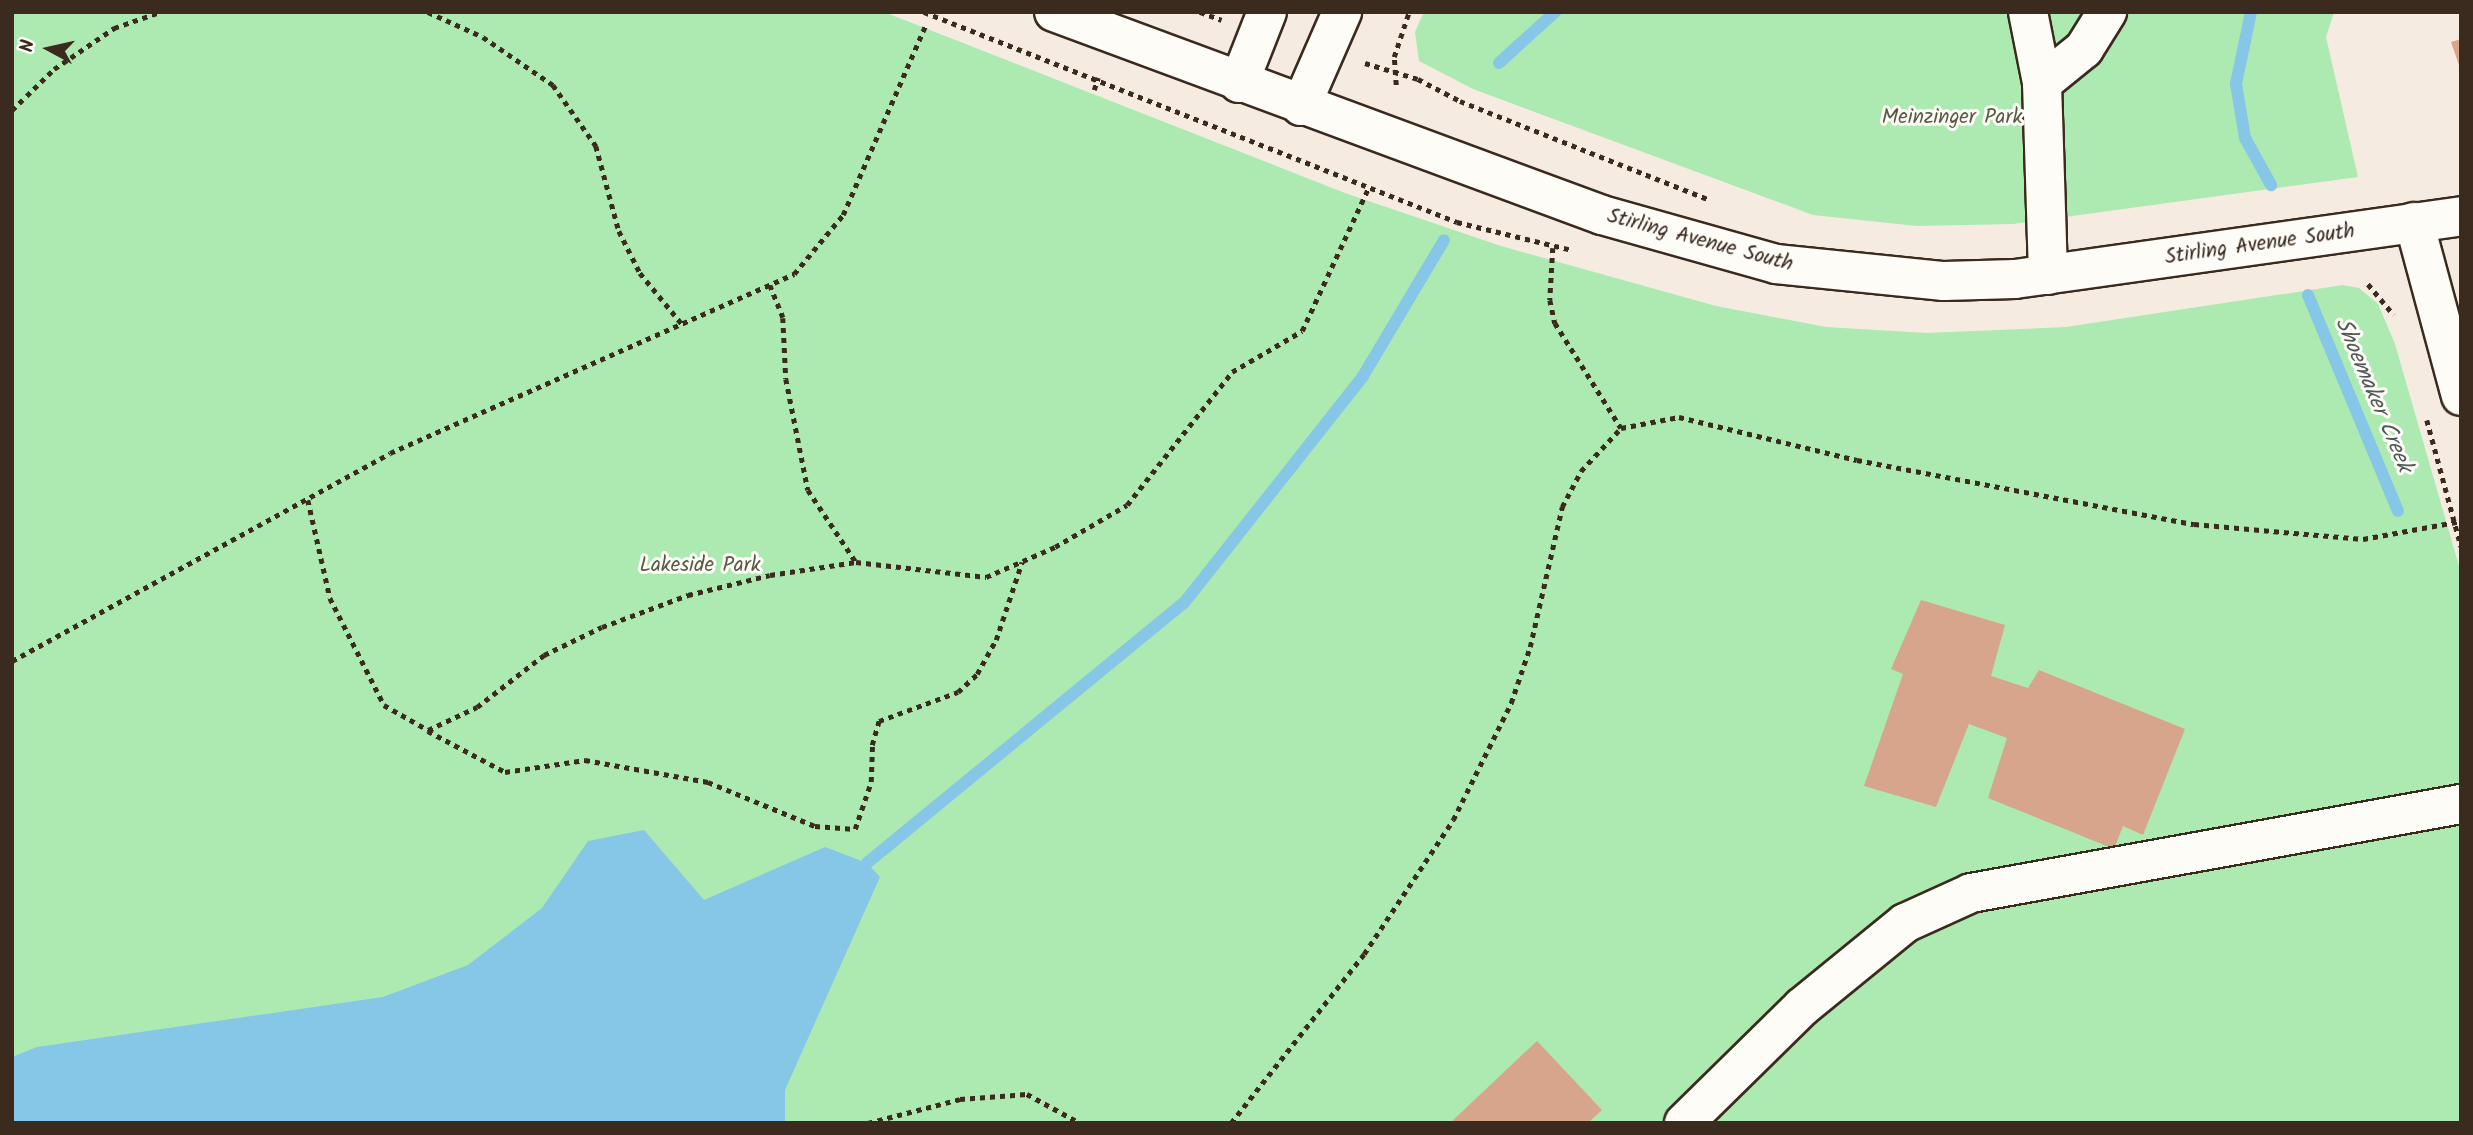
<!DOCTYPE html>
<html>
<head>
<meta charset="utf-8">
<style>
	body { margin:0 }
	#map { position:relative; width:2473px; height:1135px; overflow:hidden; background:#f5ebe1; font-family:Kalam,sans-serif }
	div>[style] { position:absolute }
	.green>* { inset:0; background:#adeab1 }
	.water>* { inset:0; background:#86c7e7 }
	.stream>* { height:12px; margin:-6px; padding:0 6px; transform-origin:6px; border-radius:6px; background:#86c7e7 }
	.building>* { inset:0; background:#d7a58b }
	.path>* { height:4.5px; margin-top:-2.25px; transform-origin:0; background:repeating-linear-gradient(90deg,#3b2a1e 0 5px,transparent 0 10px) }
	.roads { filter:drop-shadow(2px 0 #3b2a1e) drop-shadow(-2px 0 #3b2a1e) drop-shadow(0 2px #3b2a1e) drop-shadow(0 -2px #3b2a1e) }
	.minor>* { height:38px; margin:-19px; padding:0 19px; transform-origin:19px; border-radius:19px; background:#fdfcf7 }
	.major>* { height:38px; margin:-19px; padding:0 19px; transform-origin:19px; border-radius:19px; background:#fdfcf7 }
	span { translate:-50% -50%; white-space:nowrap; text-align:center; line-height:1.15; -webkit-text-stroke:6px #fdfcf7; paint-order:stroke }
	.park-label { font-size:21px; color:#585a43 }
	.street-label { font-size:21px; color:#3b2a1e }
	.water-label { font-size:23px; color:#52595a; font-style:italic }
	.frame { position:absolute; inset:0; border:14px solid #3b2a1e; pointer-events:none }
	.north { position:absolute; left:14px; top:14px; width:70px; height:70px; -webkit-text-stroke:5px #fdfcf7; paint-order:stroke; rotate:278deg; font-size:19px; font-weight:700; line-height:28px; text-align:center; color:#3b2a1e }
	.north::after { content:''; display:block; margin:auto; width:24px; height:32px; background:#3b2a1e; clip-path:polygon(50% 0,100% 100%,50% 72%,0 100%) }
</style>
</head>
<body>
<div id="map">
	<div class="green">
		<div style="clip-path:polygon(12px 12px,884px 12px,1345px 193px,1501px 246px,1716px 306px,1826px 327px,1927px 333px,2066px 327px,2343px 285px,2359px 288px,2378px 304px,2395px 344px,2461px 573px,2461px 1123px,12px 1123px)"></div>
		<div style="clip-path:polygon(1424px 12px,2334px 12px,2326px 37px,2358px 177px,2013px 224px,1917px 226px,1813px 215px,1473px 89px,1419px 61px,1415px 32px)"></div>
	</div>
	<div class="water">
		<div style="clip-path:polygon(644px 830px,704px 900px,825px 847px,867px 863px,880px 877px,785px 1090px,785px 1123px,12px 1123px,12px 1057px,37px 1047px,383px 997px,468px 965px,542px 908px,588px 841px)"></div>
	</div>
	<div class="stream">
		<div style="left:2251px;top:12px;width:74px;rotate:101.8deg"></div>
		<div style="left:2236px;top:84px;width:55px;rotate:80.5deg"></div>
		<div style="left:2245px;top:138px;width:54px;rotate:61deg"></div>
		<div style="left:1499px;top:63px;width:76px;rotate:-42.3deg"></div>
		<div style="left:2308px;top:295px;width:234px;rotate:67.4deg"></div>
		<div style="left:867px;top:863px;width:410px;rotate:-39.4deg"></div>
		<div style="left:1184px;top:603px;width:289px;rotate:-51.7deg"></div>
		<div style="left:1363px;top:376px;width:158px;rotate:-59.2deg"></div>
	</div>
	<div class="building">
		<div style="clip-path:polygon(2461px 39px,2461px 67px,2460px 68px,2451px 42px)"></div>
		<div style="clip-path:polygon(1921px 600px,2005px 625px,1991px 676px,2028px 688px,2039px 670px,2185px 729px,2143px 835px,2123px 826px,2114px 849px,1988px 798px,2007px 738px,1969px 724px,1936px 807px,1864px 786px,1903px 674px,1891px 669px)"></div>
		<div style="clip-path:polygon(1537px 1041px,1602px 1110px,1588px 1123px,1450px 1123px)"></div>
	</div>
	<div class="path">
		<div style="left:428px;top:12px;width:60px;rotate:24.4deg"></div>
		<div style="left:483px;top:37px;width:85px;rotate:34.4deg"></div>
		<div style="left:553px;top:85px;width:75px;rotate:54.8deg"></div>
		<div style="left:596px;top:146px;width:88px;rotate:74.9deg"></div>
		<div style="left:619px;top:231px;width:47px;rotate:63.4deg"></div>
		<div style="left:640px;top:273px;width:66px;rotate:50.5deg"></div>
		<div style="left:924px;top:12px;width:573px;rotate:21.5deg"></div>
		<div style="left:1457px;top:222px;width:118px;rotate:13.7deg"></div>
		<div style="left:1200px;top:12px;width:23px;rotate:20deg"></div>
		<div style="left:1365px;top:63px;width:55px;rotate:16.8deg"></div>
		<div style="left:1418px;top:79px;width:47px;rotate:27.6deg"></div>
		<div style="left:1460px;top:101px;width:266px;rotate:21.6deg"></div>
		<div style="left:1396px;top:85px;width:28px;rotate:-94deg"></div>
		<div style="left:1394px;top:57px;width:47px;rotate:-71.6deg"></div>
		<div style="left:1094px;top:90px;width:13px;rotate:-72deg"></div>
		<div style="left:12px;top:110px;width:59px;rotate:-44.3deg"></div>
		<div style="left:54px;top:69px;width:73px;rotate:-34.3deg"></div>
		<div style="left:114px;top:28px;width:49px;rotate:-19.2deg"></div>
		<div style="left:1553px;top:248px;width:52px;rotate:93.3deg"></div>
		<div style="left:1550px;top:300px;width:24px;rotate:78deg"></div>
		<div style="left:1555px;top:323px;width:124px;rotate:57.8deg"></div>
		<div style="left:2368px;top:284px;width:40px;rotate:50deg"></div>
		<div style="left:770px;top:285px;width:35px;rotate:68deg"></div>
		<div style="left:783px;top:318px;width:61px;rotate:87.2deg"></div>
		<div style="left:786px;top:379px;width:113px;rotate:78.8deg"></div>
		<div style="left:808px;top:490px;width:87px;rotate:56.3deg"></div>
		<div style="left:2427px;top:420px;width:131px;rotate:74.9deg"></div>
		<div style="left:308px;top:500px;width:100px;rotate:77.3deg"></div>
		<div style="left:330px;top:598px;width:120px;rotate:63.2deg"></div>
		<div style="left:384px;top:705px;width:51px;rotate:29.6deg"></div>
		<div style="left:428px;top:730px;width:54px;rotate:-25.1deg"></div>
		<div style="left:477px;top:707px;width:85px;rotate:-37.8deg"></div>
		<div style="left:544px;top:655px;width:64px;rotate:-25.8deg"></div>
		<div style="left:602px;top:627px;width:92px;rotate:-20.4deg"></div>
		<div style="left:688px;top:595px;width:84px;rotate:-13.7deg"></div>
		<div style="left:770px;top:575px;width:87px;rotate:-8.6deg"></div>
		<div style="left:856px;top:562px;width:131px;rotate:6.6deg"></div>
		<div style="left:986px;top:577px;width:75px;rotate:-23.5deg"></div>
		<div style="left:1055px;top:547px;width:83px;rotate:-30.3deg"></div>
		<div style="left:1127px;top:505px;width:169px;rotate:-51.7deg"></div>
		<div style="left:1232px;top:372px;width:81px;rotate:-30.4deg"></div>
		<div style="left:1302px;top:331px;width:157px;rotate:-65.1deg"></div>
		<div style="left:12px;top:661px;width:431px;rotate:-28.8deg"></div>
		<div style="left:390px;top:453px;width:442px;rotate:-23.9deg"></div>
		<div style="left:794px;top:274px;width:77px;rotate:-50.3deg"></div>
		<div style="left:843px;top:215px;width:206px;rotate:-66.5deg"></div>
		<div style="left:428px;top:731px;width:87px;rotate:28deg"></div>
		<div style="left:505px;top:772px;width:81px;rotate:-8.5deg"></div>
		<div style="left:585px;top:760px;width:125px;rotate:10.1deg"></div>
		<div style="left:708px;top:782px;width:116px;rotate:22.4deg"></div>
		<div style="left:815px;top:826px;width:40px;rotate:4.3deg"></div>
		<div style="left:855px;top:829px;width:50px;rotate:-71.2deg"></div>
		<div style="left:871px;top:782px;width:37px;rotate:-88deg"></div>
		<div style="left:872px;top:745px;width:25px;rotate:-74deg"></div>
		<div style="left:879px;top:721px;width:84px;rotate:-20.2deg"></div>
		<div style="left:958px;top:692px;width:26px;rotate:-43deg"></div>
		<div style="left:977px;top:674px;width:39px;rotate:-61deg"></div>
		<div style="left:996px;top:640px;width:82px;rotate:-71.6deg"></div>
		<div style="left:868px;top:1123px;width:95px;rotate:-14.6deg"></div>
		<div style="left:960px;top:1099px;width:67px;rotate:-4.3deg"></div>
		<div style="left:1027px;top:1094px;width:60px;rotate:28.7deg"></div>
		<div style="left:1231px;top:1123px;width:215px;rotate:-51.8deg"></div>
		<div style="left:1364px;top:954px;width:161px;rotate:-56.4deg"></div>
		<div style="left:1453px;top:820px;width:131px;rotate:-63.6deg"></div>
		<div style="left:1511px;top:703px;width:59px;rotate:-71.3deg"></div>
		<div style="left:1530px;top:647px;width:144px;rotate:-77.1deg"></div>
		<div style="left:1562px;top:507px;width:41px;rotate:-62.2deg"></div>
		<div style="left:1581px;top:471px;width:59px;rotate:-47.1deg"></div>
		<div style="left:1621px;top:428px;width:59px;rotate:-10.7deg"></div>
		<div style="left:1679px;top:417px;width:183px;rotate:13.6deg"></div>
		<div style="left:1857px;top:460px;width:343px;rotate:10.8deg"></div>
		<div style="left:2194px;top:524px;width:170px;rotate:5.1deg"></div>
		<div style="left:2363px;top:539px;width:100px;rotate:-10.4deg"></div>
	</div>
	<div class="roads">
		<div class="minor">
			<div style="left:1054px;top:12px;width:584px;rotate:20.33deg"></div>
			<div style="left:1602px;top:215px;width:181px;rotate:15.7deg"></div>
			<div style="left:1776px;top:264px;width:169px;rotate:5.8deg"></div>
			<div style="left:1944px;top:281px;width:71px;rotate:-1.6deg"></div>
			<div style="left:2015px;top:279px;width:450px;rotate:-8deg"></div>
			<div style="left:2028px;top:12px;width:72px;rotate:78.8deg"></div>
			<div style="left:2042px;top:83px;width:192px;rotate:88.2deg"></div>
			<div style="left:2042px;top:83px;width:54px;rotate:-39deg"></div>
			<div style="left:2084px;top:49px;width:44px;rotate:-58.1deg"></div>
			<div style="left:2414px;top:222px;width:180px;rotate:74.9deg"></div>
			<div style="left:1684px;top:1123px;width:165px;rotate:-44.5deg"></div>
			<div style="left:1802px;top:1007px;width:133px;rotate:-39.2deg"></div>
			<div style="left:1905px;top:923px;width:72px;rotate:-24.4deg"></div>
			<div style="left:1971px;top:893px;width:498px;rotate:-10.3deg"></div>
		</div>
		<div class="major">
			<div style="left:1239px;top:83px;width:76px;rotate:-68.5deg"></div>
			<div style="left:1301px;top:106px;width:103px;rotate:-66.4deg"></div>
		</div>
	</div>
	<div class="park-label">
		<span style="left:1952px;top:118px">Meinzinger Park</span>
		<span style="left:700px;top:566px">Lakeside Park</span>
	</div>
	<div class="street-label">
		<span style="left:1700px;top:241px;rotate:15deg">Stirling Avenue South</span>
		<span style="left:2260px;top:245px;rotate:-8deg">Stirling Avenue South</span>
	</div>
	<div class="water-label">
		<span style="left:2373px;top:395px;rotate:67deg">Shoemaker Creek</span>
	</div>
	<div class="frame"></div>
	<div class="north">N</div>
</div>
</body>
</html>
